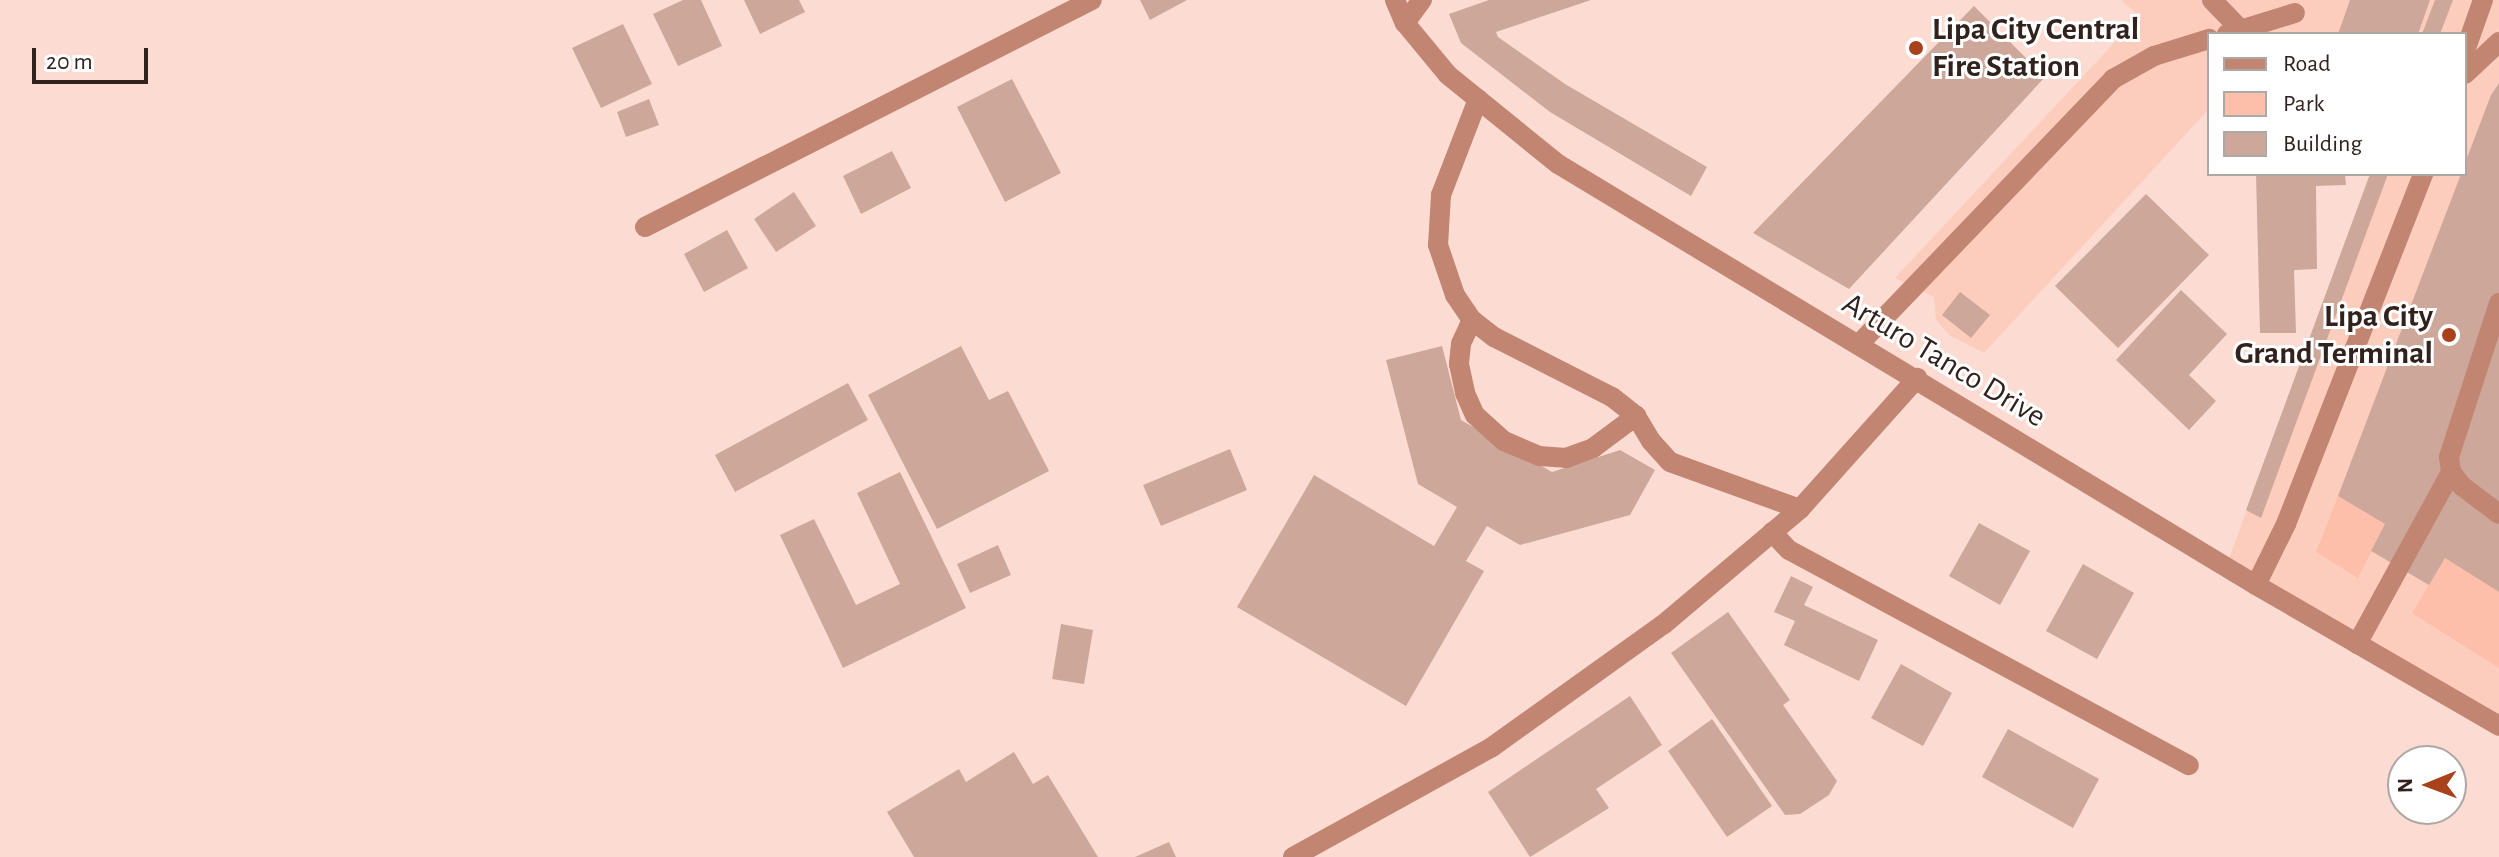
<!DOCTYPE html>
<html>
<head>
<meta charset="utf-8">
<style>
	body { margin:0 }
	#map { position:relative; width:2499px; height:857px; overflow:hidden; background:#fcdcd2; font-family:"Alegreya Sans",sans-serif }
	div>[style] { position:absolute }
	.built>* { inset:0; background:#fccdbd }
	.green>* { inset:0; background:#fdbfaa }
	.building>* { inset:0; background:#cda79a }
	.minor>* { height:20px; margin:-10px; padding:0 10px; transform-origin:10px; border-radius:10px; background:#c28571 }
	.dots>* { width:22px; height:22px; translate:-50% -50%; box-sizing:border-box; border:4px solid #fff; border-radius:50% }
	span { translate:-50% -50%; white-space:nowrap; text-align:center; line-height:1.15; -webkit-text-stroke:6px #fff; paint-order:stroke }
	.poi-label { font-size:32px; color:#31221d; font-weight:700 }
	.left { translate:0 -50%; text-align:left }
	.right { translate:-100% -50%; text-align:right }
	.street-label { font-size:32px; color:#31221d }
	.legend { position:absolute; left:2207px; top:32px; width:260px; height:144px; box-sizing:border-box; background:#fff; border:2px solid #ada7a5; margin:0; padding:10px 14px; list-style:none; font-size:24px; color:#31221d }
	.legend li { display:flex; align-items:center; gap:16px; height:40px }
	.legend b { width:40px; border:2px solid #ada7a5 }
	.north { position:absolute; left:2387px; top:745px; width:80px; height:80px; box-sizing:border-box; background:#fff; border:2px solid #ada7a5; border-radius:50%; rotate:269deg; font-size:22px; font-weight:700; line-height:32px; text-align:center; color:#31221d }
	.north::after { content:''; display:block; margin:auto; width:28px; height:36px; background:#a8421b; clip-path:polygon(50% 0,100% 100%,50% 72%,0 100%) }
	.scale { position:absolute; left:32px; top:48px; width:116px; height:36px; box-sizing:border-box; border:4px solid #31221d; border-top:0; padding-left:10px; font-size:24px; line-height:28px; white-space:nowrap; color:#31221d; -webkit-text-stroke:6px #fff; paint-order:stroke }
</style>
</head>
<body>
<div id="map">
	<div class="built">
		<div style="clip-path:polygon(2121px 0,2499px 0,2499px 722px,2227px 564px,2370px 174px,2465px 174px,2465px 34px,2209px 34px,2209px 109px,1984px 353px,1949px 335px,1936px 320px,1934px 297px,1895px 278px,2139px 16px)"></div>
	</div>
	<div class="green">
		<div style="clip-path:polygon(2338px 496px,2385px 524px,2358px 578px,2316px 552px)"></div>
		<div style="clip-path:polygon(2445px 558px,2499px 592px,2499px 668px,2412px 613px)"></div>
	</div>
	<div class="building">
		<div style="clip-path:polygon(683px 0,701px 0,722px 46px,678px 66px,653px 14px)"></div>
		<div style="clip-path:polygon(744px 0,799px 0,805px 12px,760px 34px)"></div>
		<div style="clip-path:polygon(1140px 0,1187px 0,1150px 20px)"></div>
		<div style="clip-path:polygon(1489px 0,1591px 0,1496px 32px,1498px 37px,1565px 84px,1707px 167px,1691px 196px,1550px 112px,1461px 43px,1449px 14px)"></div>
		<div style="clip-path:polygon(2350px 0,2430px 0,2418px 34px,2338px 34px)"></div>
		<div style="clip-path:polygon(2435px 0,2453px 0,2440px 34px,2422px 34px)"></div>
		<div style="clip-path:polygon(1974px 6px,2045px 77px,1849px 289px,1753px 233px)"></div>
		<div style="clip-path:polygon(623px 24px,652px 84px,601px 108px,572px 48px)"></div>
		<div style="clip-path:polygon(1012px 79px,1061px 173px,1005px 202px,957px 107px)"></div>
		<div style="clip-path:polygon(2499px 83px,2499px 592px,2445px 558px,2429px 585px,2371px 551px,2385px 524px,2338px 496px,2461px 174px,2465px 174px,2465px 163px,2491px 95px)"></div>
		<div style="clip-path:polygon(649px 99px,659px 125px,626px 137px,617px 112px)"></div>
		<div style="clip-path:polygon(892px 151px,911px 188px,861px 214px,843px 176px)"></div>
		<div style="clip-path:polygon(2256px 174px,2345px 174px,2346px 185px,2316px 186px,2317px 269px,2294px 270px,2296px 333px,2260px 333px)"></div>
		<div style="clip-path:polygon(2370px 174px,2388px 174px,2261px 518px,2246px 510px)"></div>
		<div style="clip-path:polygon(794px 192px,816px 226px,776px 252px,754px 219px)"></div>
		<div style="clip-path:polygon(2146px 194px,2209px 255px,2118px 348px,2055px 286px)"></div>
		<div style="clip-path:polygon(727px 230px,748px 268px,704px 292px,684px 254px)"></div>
		<div style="clip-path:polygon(2181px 290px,2227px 334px,2189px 375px,2216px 401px,2189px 430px,2116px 360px)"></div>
		<div style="clip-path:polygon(1960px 292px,1990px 315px,1971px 338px,1942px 315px)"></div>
		<div style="clip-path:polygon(961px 346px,989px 400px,1008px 391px,1049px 471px,937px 529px,868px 395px)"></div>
		<div style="clip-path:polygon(1442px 346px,1461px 420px,1552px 472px,1620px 450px,1655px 470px,1630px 515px,1520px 545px,1487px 526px,1466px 561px,1484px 571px,1406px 706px,1237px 607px,1314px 475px,1434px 546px,1457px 507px,1418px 484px,1386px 360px)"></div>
		<div style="clip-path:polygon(848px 383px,868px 420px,735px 492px,715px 455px)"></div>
		<div style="clip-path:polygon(1230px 449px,1247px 490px,1161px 526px,1143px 485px)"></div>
		<div style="clip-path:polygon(900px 472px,966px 608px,843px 668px,780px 535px,814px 519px,856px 605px,900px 584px,857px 493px)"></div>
		<div style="clip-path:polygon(1979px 523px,2030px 551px,2000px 605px,1949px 576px)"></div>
		<div style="clip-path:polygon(998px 545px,1011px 575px,970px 593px,957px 564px)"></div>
		<div style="clip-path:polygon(2083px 564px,2134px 593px,2097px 659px,2046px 631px)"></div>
		<div style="clip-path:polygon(1791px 576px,1813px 587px,1804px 605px,1878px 640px,1859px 681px,1784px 645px,1795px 621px,1774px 612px)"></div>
		<div style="clip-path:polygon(1728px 612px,1790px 700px,1783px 705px,1837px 781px,1829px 795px,1800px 814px,1785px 815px,1671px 653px)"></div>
		<div style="clip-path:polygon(1061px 624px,1093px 630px,1084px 684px,1052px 679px)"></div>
		<div style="clip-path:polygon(1901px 664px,1952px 693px,1923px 746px,1871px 718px)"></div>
		<div style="clip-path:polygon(1630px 696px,1662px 745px,1596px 789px,1609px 808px,1530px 857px,1488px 792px)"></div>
		<div style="clip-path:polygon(1712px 719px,1772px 806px,1727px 837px,1668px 751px)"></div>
		<div style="clip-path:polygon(2008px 729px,2099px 779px,2073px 828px,1982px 777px)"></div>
		<div style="clip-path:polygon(1014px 752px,1033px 784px,1048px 775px,1098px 857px,914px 857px,887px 812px,959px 769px,966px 782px)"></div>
		<div style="clip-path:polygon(1169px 842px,1176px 857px,1135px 857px)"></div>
	</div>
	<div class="minor">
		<div style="left:1395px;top:0;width:25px;rotate:67deg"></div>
		<div style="left:1405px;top:23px;width:67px;rotate:50.4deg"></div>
		<div style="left:1448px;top:75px;width:141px;rotate:39deg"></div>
		<div style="left:1558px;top:164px;width:815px;rotate:31.1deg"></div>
		<div style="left:2256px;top:585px;width:281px;rotate:30.1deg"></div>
		<div style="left:2212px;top:0;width:42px;rotate:46deg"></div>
		<div style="left:1405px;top:23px;width:29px;rotate:-54deg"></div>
		<div style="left:2227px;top:34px;width:71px;rotate:-17.2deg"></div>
		<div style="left:2465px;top:51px;width:54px;rotate:-70.6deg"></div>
		<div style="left:2465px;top:74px;width:47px;rotate:-43.3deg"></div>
		<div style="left:1478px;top:99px;width:103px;rotate:111.1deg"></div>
		<div style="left:1441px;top:195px;width:50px;rotate:93.4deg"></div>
		<div style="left:1438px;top:245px;width:53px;rotate:71.2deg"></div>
		<div style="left:1455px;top:295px;width:30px;rotate:56deg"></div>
		<div style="left:1472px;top:320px;width:28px;rotate:38deg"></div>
		<div style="left:1494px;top:337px;width:132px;rotate:27deg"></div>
		<div style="left:1612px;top:397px;width:31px;rotate:38deg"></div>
		<div style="left:1636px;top:416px;width:29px;rotate:59deg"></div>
		<div style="left:1651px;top:441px;width:28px;rotate:48deg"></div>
		<div style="left:1670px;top:462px;width:138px;rotate:19.9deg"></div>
		<div style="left:645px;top:227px;width:501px;rotate:-26.92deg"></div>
		<div style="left:2499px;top:303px;width:162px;rotate:108deg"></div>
		<div style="left:2449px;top:457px;width:15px;rotate:82deg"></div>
		<div style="left:2451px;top:472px;width:18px;rotate:52deg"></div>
		<div style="left:2462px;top:486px;width:46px;rotate:37.1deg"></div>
		<div style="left:1472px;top:320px;width:26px;rotate:115deg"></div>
		<div style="left:1461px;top:344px;width:20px;rotate:96deg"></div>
		<div style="left:1459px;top:364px;width:30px;rotate:78deg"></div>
		<div style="left:1465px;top:393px;width:24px;rotate:66deg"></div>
		<div style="left:1475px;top:415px;width:39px;rotate:42deg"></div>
		<div style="left:1504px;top:441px;width:38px;rotate:23deg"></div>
		<div style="left:1539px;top:456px;width:27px;rotate:4deg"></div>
		<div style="left:1566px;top:458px;width:29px;rotate:-20deg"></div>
		<div style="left:1593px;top:448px;width:54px;rotate:-36.7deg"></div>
		<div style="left:1860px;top:343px;width:366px;rotate:-46.2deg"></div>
		<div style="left:2113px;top:79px;width:47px;rotate:-29.3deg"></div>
		<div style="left:2154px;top:56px;width:58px;rotate:-17.2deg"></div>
		<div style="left:1772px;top:532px;width:25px;rotate:47deg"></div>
		<div style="left:1789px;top:550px;width:454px;rotate:28.3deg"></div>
		<div style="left:2256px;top:585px;width:68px;rotate:-63.8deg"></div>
		<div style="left:2286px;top:524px;width:376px;rotate:-68.6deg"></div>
		<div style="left:2357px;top:644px;width:196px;rotate:-61.3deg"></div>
		<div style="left:1293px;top:857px;width:227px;rotate:-28.9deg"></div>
		<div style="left:1492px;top:747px;width:211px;rotate:-35.6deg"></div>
		<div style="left:1664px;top:624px;width:178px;rotate:-40.2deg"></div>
		<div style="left:1800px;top:509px;width:176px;rotate:-48.2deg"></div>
	</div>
	<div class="dots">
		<div style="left:1916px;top:48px;background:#a8421b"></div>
		<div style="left:2449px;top:335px;background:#a8421b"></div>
	</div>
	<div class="poi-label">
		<span class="left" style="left:1932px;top:48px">Lipa City Central<br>Fire Station</span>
		<span class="right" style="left:2433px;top:335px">Lipa City<br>Grand Terminal</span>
	</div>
	<div class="street-label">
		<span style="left:1944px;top:360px;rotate:31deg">Arturo Tanco Drive</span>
	</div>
	<ul class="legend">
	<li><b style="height:10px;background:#c28571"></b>Road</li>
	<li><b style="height:22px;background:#fdbfaa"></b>Park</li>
	<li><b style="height:22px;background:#cda79a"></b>Building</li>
	</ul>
	<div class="north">N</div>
	<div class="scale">20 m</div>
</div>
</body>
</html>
